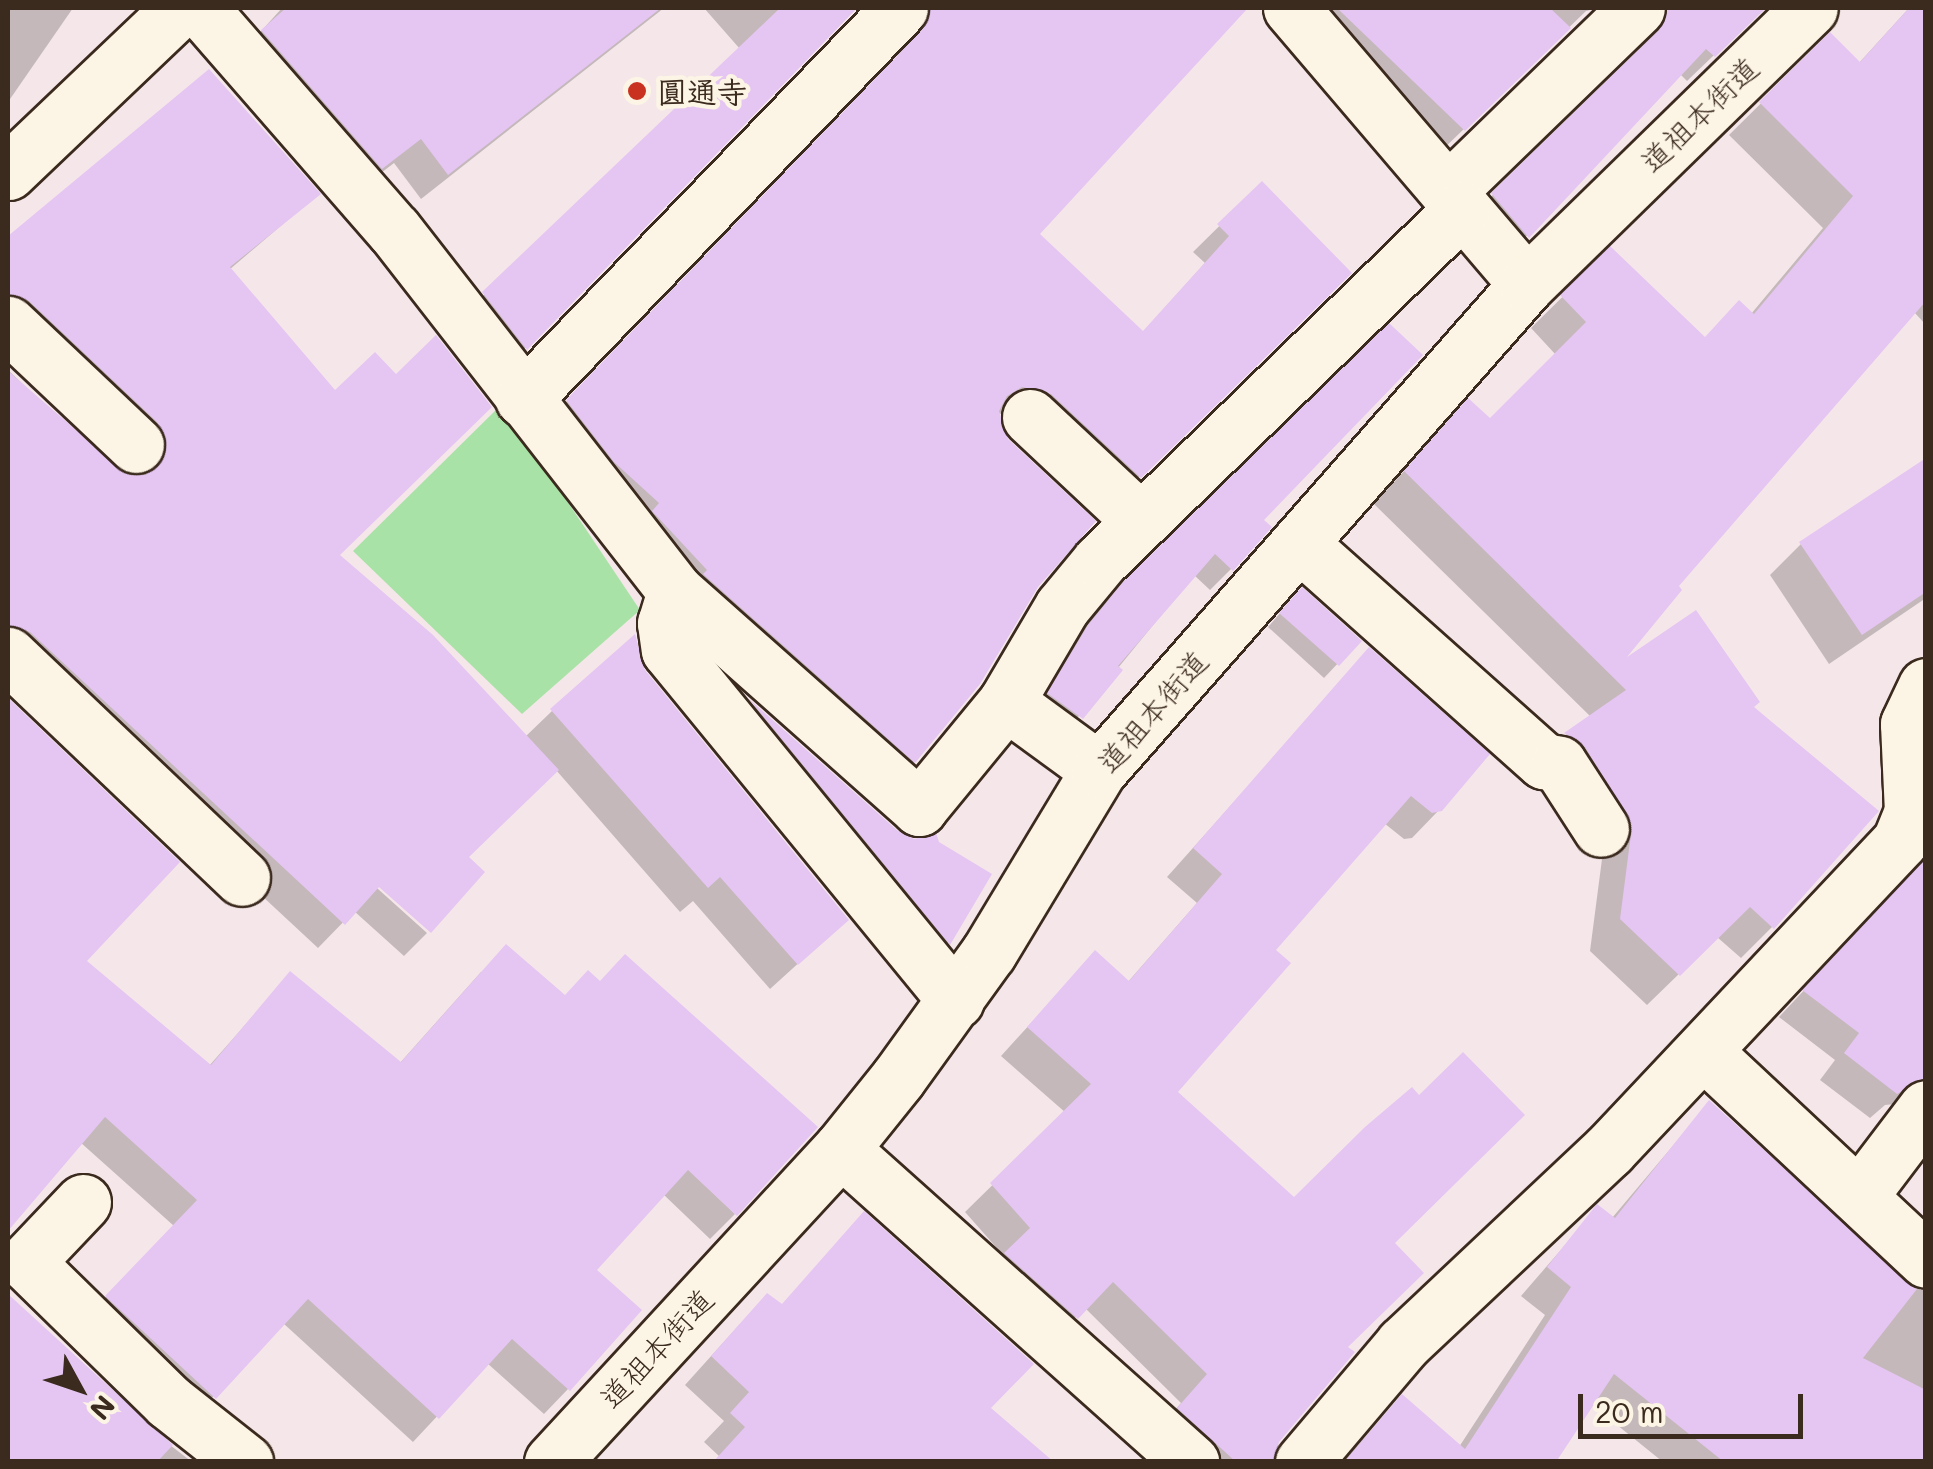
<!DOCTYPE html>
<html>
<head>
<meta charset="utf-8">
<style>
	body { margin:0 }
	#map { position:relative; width:1933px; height:1469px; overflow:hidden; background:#f5e7e9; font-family:Mali,"Klee One",sans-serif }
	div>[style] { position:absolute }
	.green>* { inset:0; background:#a9e2a6 }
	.shadow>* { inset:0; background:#0003 }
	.building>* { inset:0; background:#e5c5f2 }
	.roads { filter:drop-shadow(2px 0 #3b2a1e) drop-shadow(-2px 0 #3b2a1e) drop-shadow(0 2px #3b2a1e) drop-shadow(0 -2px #3b2a1e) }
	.minor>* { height:55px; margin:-27.5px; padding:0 27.5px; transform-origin:27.5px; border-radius:27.5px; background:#fcf5e5 }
	.dots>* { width:28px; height:28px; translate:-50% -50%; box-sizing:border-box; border:5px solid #fcf5e5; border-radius:50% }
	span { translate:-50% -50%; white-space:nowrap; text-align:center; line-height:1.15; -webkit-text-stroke:9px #fcf5e5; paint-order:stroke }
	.poi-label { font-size:30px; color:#3b2a1e; font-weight:700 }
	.left { translate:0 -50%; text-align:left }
	.street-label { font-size:30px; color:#3b2a1e }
	.frame { position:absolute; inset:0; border:10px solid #3b2a1e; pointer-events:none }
	.north { position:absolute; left:30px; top:1339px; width:100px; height:100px; -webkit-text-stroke:8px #fcf5e5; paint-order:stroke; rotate:130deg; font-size:28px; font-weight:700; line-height:40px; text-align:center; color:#3b2a1e }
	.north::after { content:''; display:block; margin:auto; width:35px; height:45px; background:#3b2a1e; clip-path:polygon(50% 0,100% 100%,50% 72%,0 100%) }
	.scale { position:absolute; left:1578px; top:1394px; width:225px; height:45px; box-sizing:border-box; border:5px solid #3b2a1e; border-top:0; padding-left:12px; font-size:30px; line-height:35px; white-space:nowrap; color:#3b2a1e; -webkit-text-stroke:8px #fcf5e5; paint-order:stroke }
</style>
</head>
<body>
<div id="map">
	<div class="green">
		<div style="clip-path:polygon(502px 404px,640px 610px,522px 714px,353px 551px)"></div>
	</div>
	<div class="shadow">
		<div style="clip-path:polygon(8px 8px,73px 8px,8px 102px)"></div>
		<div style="clip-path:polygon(282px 8px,664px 8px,421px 199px,394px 163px,355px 193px,237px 58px)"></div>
		<div style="clip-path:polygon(704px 8px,862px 8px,850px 11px,500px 374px,458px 320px,740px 49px)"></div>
		<div style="clip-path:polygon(885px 8px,1245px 8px,1037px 234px,1142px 333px,1205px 263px,1193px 252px,1262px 184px,1348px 273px,1113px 502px,1024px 419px,997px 413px,1036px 586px,914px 761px,888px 787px,542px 427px,897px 58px,905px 25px)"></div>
		<div style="clip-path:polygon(1279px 8px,1599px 8px,1586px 11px,1437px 155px)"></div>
		<div style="clip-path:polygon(1626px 8px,1763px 8px,1687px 81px,1679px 73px,1502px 262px,1466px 221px,1634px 58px,1642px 43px,1635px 13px)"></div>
		<div style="clip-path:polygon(1909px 8px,1926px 8px,1926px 325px,1914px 312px,1676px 585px,1617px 665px,1752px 708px,1772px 927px,1741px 958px,1717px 937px,1647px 1005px,1590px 951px,1602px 859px,1554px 778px,1535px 766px,1591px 717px,1374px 504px,1468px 401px,1490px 422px,1556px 355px,1531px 328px,1610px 250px,1704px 339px,1751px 314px,1823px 228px,1729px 135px,1830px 35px,1858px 64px)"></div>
		<div style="clip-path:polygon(203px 78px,318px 194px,229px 270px,336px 555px,525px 737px,552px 711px,643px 671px,846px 920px,770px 989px,693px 901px,680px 912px,556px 770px,368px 880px,427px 933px,404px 956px,354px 911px,318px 948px,8px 660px,8px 370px,113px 470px,142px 476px,142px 463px,8px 329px,8px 239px)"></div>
		<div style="clip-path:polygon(1389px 327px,1231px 569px,1210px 590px,1194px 575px,1060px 739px,1028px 715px,1067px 649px,1102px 606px)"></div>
		<div style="clip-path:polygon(1926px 461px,1926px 598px,1829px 664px,1770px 575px,1801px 544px)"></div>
		<div style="clip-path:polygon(1289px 603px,1359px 641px,1324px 678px,1268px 627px)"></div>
		<div style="clip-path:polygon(1369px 651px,1440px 809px,1412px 838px,1404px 839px,1384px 823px,1272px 950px,1175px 1092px,1295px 1201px,1391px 1243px,1345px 1347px,1277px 1440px,1271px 1462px,1180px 1462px,1152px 1436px,1181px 1403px,1085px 1308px,1048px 1344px,979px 1282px,1004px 1256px,965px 1212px,1066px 1113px,1001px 1056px,1095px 953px,1127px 983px,1197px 903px,1167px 877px)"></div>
		<div style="clip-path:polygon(8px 701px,177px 862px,83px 961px,209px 1066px,290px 974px,399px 1064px,481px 972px,735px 1214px,710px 1239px,663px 1194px,594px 1270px,568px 1389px,544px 1414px,487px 1363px,413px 1442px,283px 1323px,189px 1422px,82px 1322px,174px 1226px,80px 1142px,14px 1216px,8px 1211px)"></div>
		<div style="clip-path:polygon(750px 702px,897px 833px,989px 875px,948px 943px,924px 967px,726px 726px)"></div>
		<div style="clip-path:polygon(1926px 860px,1926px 1082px,1905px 1103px,1885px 1105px,1870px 1118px,1820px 1080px,1835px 1060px,1779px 1017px)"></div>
		<div style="clip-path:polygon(1709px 1103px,1904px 1285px,1926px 1291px,1926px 1462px,1663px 1462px,1591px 1404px,1529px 1462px,1343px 1462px,1402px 1397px,1459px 1447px,1545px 1315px,1521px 1296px,1598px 1207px,1612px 1218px)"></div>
		<div style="clip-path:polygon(8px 1297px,148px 1428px,192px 1462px,8px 1462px)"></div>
		<div style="clip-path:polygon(781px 1306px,988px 1408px,719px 1456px,704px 1442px,724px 1421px,685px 1385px,740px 1324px)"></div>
	</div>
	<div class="building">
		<div style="clip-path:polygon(286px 8px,661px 8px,448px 175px,421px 139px,382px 169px,261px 30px)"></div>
		<div style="clip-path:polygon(780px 8px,857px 8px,527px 350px,482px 292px)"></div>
		<div style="clip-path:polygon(930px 8px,1248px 8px,1040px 234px,1143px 331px,1229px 236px,1217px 224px,1262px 181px,1352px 273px,1141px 478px,1051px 394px,1022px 387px,1007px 396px,999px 411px,1008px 439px,1096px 521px,1038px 587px,980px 684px,915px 763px,703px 574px,707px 570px,652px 511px,659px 503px,614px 462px,566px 400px,922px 30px)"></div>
		<div style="clip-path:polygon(1337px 8px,1550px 8px,1571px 28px,1465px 131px)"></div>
		<div style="clip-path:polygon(1667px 8px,1766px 8px,1715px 57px,1706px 49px,1529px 238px,1491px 193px,1659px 30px)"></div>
		<div style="clip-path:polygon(1909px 8px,1926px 8px,1926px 301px,1679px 586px,1682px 590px,1627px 657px,1696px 610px,1760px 702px,1754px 707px,1879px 811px,1774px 929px,1750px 907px,1680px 976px,1620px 919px,1632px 826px,1585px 747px,1564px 733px,1626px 690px,1404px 471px,1468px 398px,1490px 418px,1586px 322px,1560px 295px,1610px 246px,1705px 337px,1739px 300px,1754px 314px,1853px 196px,1759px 102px,1830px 32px,1860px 62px)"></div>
		<div style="clip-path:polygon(209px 69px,321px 194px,230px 267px,335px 390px,375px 352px,396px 374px,436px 335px,492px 407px,340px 555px,433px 635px,559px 770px,469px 857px,485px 872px,431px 933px,379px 887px,345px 925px,30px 632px,8px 625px,8px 371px,128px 475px,146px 475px,166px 451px,157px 422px,29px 301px,8px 294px,8px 236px)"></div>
		<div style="clip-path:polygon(1389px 323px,1423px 355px,1264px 520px,1272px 527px,1233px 571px,1215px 554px,1118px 666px,1123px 670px,1083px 719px,1047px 693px,1088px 625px,1123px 582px)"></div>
		<div style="clip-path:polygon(1926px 458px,1926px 592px,1862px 635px,1799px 542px)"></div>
		<div style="clip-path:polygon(1302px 587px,1362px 641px,1339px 666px,1279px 613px)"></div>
		<div style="clip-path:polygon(635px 634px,645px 670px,849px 920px,798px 965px,720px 877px,708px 888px,550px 709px)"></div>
		<div style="clip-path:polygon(1369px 647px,1490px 754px,1442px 811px,1432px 813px,1411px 796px,1276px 950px,1291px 963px,1178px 1092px,1294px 1197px,1365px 1127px,1412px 1087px,1419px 1095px,1463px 1052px,1525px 1115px,1395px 1243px,1424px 1273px,1348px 1347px,1355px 1352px,1279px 1442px,1273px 1462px,1236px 1462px,1177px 1408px,1207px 1374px,1113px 1282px,1078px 1319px,1004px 1253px,1030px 1228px,990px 1183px,1091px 1084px,1027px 1027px,1095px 950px,1129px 981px,1222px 874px,1193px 848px)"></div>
		<div style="clip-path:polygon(8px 698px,180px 862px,87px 961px,211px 1065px,290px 971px,401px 1062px,506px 944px,565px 995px,588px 970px,600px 981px,625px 954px,818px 1127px,737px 1216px,688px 1170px,597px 1270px,642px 1310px,570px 1391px,512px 1339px,439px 1419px,308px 1299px,216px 1399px,105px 1296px,197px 1200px,105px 1117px,8px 1231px)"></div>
		<div style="clip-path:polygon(749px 699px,898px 831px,914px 839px,936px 833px,939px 842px,992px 874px,950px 945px)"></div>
		<div style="clip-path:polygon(1926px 858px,1926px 1077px,1897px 1094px,1844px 1053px,1859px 1033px,1802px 990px)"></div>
		<div style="clip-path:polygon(1709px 1100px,1917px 1289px,1863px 1358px,1926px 1390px,1926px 1462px,1724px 1462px,1614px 1374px,1556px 1462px,1344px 1462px,1402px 1394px,1465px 1449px,1571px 1287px,1547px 1267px,1597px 1204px,1615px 1218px)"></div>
		<div style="clip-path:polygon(864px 1211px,1034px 1364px,991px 1408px,1054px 1462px,713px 1462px,745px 1427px,730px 1413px,749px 1392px,711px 1356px,767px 1293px,782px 1304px)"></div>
		<div style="clip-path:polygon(8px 1294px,173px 1445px,157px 1462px,8px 1462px)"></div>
	</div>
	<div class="roads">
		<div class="minor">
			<div style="left:200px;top:8px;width:295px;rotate:48.9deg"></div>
			<div style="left:394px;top:230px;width:457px;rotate:52.1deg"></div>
			<div style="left:675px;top:591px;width:34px;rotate:107deg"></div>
			<div style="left:665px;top:623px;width:27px;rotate:82deg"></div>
			<div style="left:669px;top:650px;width:453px;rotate:50.7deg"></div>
			<div style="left:1291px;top:8px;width:363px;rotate:49.5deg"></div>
			<div style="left:8px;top:172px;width:238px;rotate:-43.6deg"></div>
			<div style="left:1448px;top:191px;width:263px;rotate:-44.1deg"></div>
			<div style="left:8px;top:324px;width:176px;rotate:43.4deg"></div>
			<div style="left:523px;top:399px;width:543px;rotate:-46.04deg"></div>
			<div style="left:1030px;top:417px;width:149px;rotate:43.1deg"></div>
			<div style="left:1299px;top:543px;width:328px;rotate:41.7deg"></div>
			<div style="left:1544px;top:761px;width:15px;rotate:11deg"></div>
			<div style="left:1559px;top:764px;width:77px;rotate:57.1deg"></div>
			<div style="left:675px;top:591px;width:327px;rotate:41.6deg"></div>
			<div style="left:919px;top:808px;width:137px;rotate:-50.6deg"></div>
			<div style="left:1006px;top:702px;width:110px;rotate:-59.5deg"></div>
			<div style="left:1062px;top:607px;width:60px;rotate:-50.4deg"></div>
			<div style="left:1100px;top:561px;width:505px;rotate:-44.2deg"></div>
			<div style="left:8px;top:655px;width:323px;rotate:43.6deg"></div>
			<div style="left:1006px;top:702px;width:115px;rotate:36.2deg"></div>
			<div style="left:1704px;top:1052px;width:304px;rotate:43.1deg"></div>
			<div style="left:841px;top:1149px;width:470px;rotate:41.8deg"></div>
			<div style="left:1860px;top:1195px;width:109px;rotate:-52.8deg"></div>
			<div style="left:83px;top:1202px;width:83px;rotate:133.5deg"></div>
			<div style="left:26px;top:1262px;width:200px;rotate:44.4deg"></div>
			<div style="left:169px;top:1402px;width:97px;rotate:38.3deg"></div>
			<div style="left:552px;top:1462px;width:426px;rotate:-47.3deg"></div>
			<div style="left:841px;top:1149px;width:91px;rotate:-51.2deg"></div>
			<div style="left:898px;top:1078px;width:155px;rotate:-54.2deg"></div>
			<div style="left:989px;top:952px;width:213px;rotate:-58.9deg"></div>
			<div style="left:1099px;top:770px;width:648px;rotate:-48.63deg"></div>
			<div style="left:1527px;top:284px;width:395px;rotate:-44.3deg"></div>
			<div style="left:1303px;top:1462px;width:155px;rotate:-49.7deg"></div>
			<div style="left:1403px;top:1344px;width:282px;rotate:-43.3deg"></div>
			<div style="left:1608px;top:1151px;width:426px;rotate:-46.7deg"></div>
			<div style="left:1900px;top:841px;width:31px;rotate:-68deg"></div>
			<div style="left:1912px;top:812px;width:88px;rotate:-92.6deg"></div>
			<div style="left:1908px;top:724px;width:42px;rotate:-64.7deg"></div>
		</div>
	</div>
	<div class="dots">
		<div style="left:637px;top:91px;background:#c8321e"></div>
	</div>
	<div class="poi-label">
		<span class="left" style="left:657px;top:91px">圓通寺</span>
	</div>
	<div class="street-label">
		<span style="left:1699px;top:114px;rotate:-44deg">道祖本街道</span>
		<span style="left:1152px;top:711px;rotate:-49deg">道祖本街道</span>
		<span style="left:656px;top:1348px;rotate:-47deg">道祖本街道</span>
	</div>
	<div class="frame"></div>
	<div class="north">N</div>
	<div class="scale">20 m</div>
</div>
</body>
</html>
